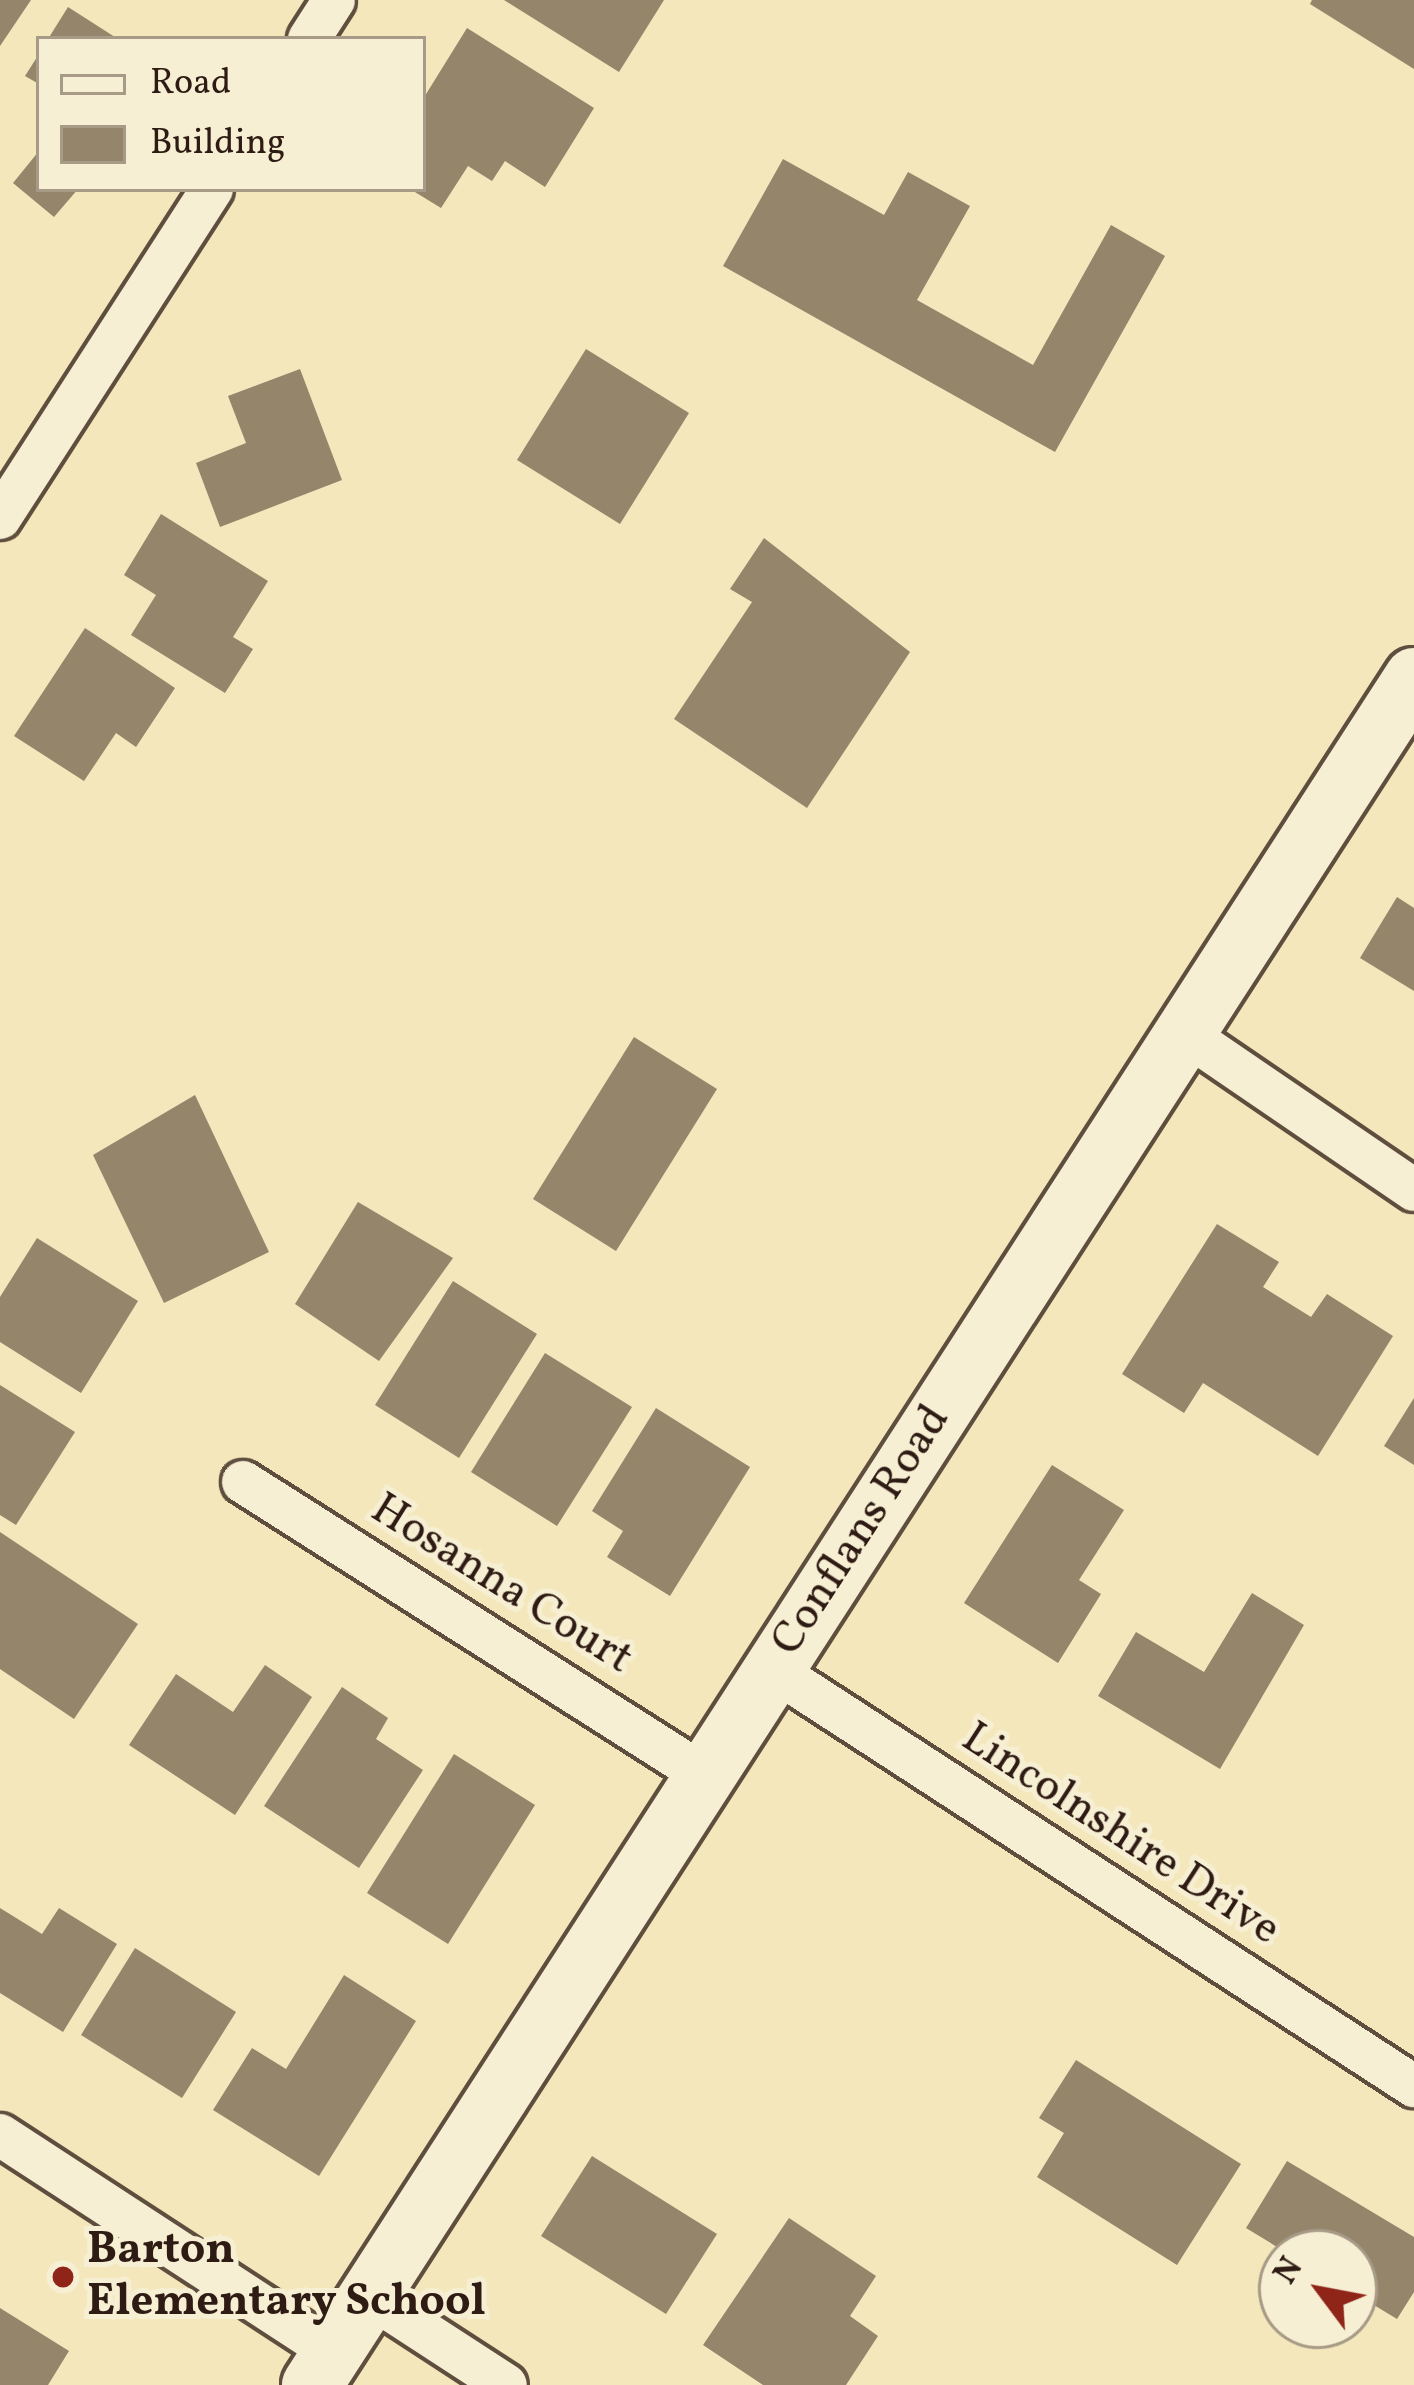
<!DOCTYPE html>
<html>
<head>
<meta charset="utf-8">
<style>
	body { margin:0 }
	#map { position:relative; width:1414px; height:2385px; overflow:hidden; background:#f3e7bb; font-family:Vollkorn,serif }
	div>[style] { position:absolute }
	.building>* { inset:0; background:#94856b }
	.roads { filter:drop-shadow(3px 0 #5f4e3e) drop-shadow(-3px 0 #5f4e3e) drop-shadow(0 3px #5f4e3e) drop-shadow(0 -3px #5f4e3e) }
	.minor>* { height:42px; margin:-21px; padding:0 21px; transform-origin:21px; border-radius:21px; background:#f7efd3 }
	.secondary>* { height:60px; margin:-30px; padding:0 30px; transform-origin:30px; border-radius:30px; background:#f7efd3 }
	.dots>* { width:33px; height:33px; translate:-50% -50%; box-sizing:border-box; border:6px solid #f7efd3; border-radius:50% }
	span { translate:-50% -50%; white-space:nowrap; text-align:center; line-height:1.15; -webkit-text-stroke:10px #f7efd3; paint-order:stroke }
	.street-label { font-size:45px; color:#2e1b14 }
	.poi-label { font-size:45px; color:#2e1b14; font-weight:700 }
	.left { translate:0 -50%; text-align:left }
	.legend { position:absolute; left:36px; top:36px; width:390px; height:156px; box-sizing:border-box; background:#f7efd3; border:3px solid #a79a87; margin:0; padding:15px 21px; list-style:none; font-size:36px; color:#2e1b14 }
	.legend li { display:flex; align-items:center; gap:24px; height:60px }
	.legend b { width:60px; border:3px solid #a79a87 }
	.north { position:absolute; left:1258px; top:2229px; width:120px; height:120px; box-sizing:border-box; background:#f7efd3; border:3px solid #a79a87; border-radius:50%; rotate:302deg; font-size:33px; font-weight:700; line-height:48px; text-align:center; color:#2e1b14 }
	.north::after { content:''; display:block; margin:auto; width:42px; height:54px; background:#8f2418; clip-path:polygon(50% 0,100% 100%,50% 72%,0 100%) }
</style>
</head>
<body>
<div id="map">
	<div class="building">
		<div style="clip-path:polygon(0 0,31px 0,0 46px)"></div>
		<div style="clip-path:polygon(504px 0,664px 0,619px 72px)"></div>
		<div style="clip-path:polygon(1312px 0,1414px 0,1414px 69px,1310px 4px)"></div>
		<div style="clip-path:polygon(68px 7px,118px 39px,48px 39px)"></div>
		<div style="clip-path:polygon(467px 28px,594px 108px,545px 187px,505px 161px,492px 181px,468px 166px,441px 208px,410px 189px,423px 189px,423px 99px)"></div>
		<div style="clip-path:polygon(39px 54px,39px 84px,25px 76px)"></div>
		<div style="clip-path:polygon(39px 151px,39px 189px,78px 189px,54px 217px,13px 183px)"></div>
		<div style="clip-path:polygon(783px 159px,884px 215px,908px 172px,970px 206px,917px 300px,1033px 365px,1111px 225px,1165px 256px,1055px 452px,723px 266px)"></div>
		<div style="clip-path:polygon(586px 349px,689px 413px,620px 524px,517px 460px)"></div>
		<div style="clip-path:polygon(300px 369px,342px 480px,220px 527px,196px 463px,246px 443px,228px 396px)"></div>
		<div style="clip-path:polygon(161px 514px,268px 581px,233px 637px,253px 649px,225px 693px,131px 635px,156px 595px,124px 575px)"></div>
		<div style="clip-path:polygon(764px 538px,910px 652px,807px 808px,674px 719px,752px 602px,730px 589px)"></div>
		<div style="clip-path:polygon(85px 628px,175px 688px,136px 747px,116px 733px,84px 781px,14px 736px)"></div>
		<div style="clip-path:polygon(1397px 897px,1414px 908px,1414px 991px,1360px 958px)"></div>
		<div style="clip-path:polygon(634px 1037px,717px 1089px,616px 1251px,533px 1199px)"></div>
		<div style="clip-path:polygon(195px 1095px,269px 1252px,164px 1303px,93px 1155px)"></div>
		<div style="clip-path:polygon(358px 1202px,453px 1258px,379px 1361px,295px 1304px)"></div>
		<div style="clip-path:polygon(1217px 1224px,1279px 1262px,1263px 1287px,1311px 1317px,1327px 1294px,1393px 1336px,1318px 1456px,1203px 1383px,1184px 1413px,1122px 1374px)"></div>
		<div style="clip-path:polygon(37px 1238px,138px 1301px,81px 1393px,0 1342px,0 1297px)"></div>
		<div style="clip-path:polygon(453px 1281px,537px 1334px,459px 1458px,375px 1405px)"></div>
		<div style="clip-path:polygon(545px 1353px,632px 1407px,557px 1526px,471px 1472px)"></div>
		<div style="clip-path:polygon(0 1385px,75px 1432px,16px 1525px,0 1515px)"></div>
		<div style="clip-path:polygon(1414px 1398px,1414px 1465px,1384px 1446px)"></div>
		<div style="clip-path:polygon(656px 1408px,750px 1467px,670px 1596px,607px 1557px,623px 1531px,592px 1511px)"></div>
		<div style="clip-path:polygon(1052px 1465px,1124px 1510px,1079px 1580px,1101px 1594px,1058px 1663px,964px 1603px)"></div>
		<div style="clip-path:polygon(0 1532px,138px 1624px,74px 1719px,0 1669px)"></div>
		<div style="clip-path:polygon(1252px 1593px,1304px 1625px,1220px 1769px,1098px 1696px,1136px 1632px,1204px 1672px)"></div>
		<div style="clip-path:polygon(265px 1665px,312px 1697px,235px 1815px,129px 1745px,176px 1674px,233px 1712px)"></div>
		<div style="clip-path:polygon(342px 1687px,388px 1718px,376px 1739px,423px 1770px,359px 1868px,264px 1806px)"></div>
		<div style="clip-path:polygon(454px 1754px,535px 1805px,448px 1944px,367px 1893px)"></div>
		<div style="clip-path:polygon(0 1908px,42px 1934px,59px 1908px,117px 1944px,63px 2032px,0 1993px)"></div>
		<div style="clip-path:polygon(135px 1948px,236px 2012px,182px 2098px,81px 2035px)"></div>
		<div style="clip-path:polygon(344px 1975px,416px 2021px,319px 2176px,213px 2110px,252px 2048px,286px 2069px)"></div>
		<div style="clip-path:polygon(1076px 2060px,1241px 2164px,1177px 2265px,1037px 2177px,1064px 2133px,1039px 2118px)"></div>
		<div style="clip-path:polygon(592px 2156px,717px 2234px,666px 2314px,541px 2236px)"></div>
		<div style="clip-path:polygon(1287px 2161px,1414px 2237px,1414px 2292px,1397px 2319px,1354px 2293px,1354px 2253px,1287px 2253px,1246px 2228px)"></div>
		<div style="clip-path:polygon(789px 2218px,876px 2276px,850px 2316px,878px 2336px,846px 2385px,763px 2385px,703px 2345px)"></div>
		<div style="clip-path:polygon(0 2308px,69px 2351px,48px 2385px,0 2385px)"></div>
	</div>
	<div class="roads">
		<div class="minor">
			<div style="left:309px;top:39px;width:46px;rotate:-57.3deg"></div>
			<div style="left:0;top:518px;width:391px;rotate:-57.2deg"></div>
			<div style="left:1187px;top:1035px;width:275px;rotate:34.3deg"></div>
			<div style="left:243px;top:1482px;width:546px;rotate:32.44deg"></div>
			<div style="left:772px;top:1669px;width:766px;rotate:33.01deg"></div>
			<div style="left:0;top:2135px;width:397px;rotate:33.1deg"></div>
			<div style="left:369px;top:2296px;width:163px;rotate:33deg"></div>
		</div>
		<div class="secondary">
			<div style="left:312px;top:2385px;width:2032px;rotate:-57.15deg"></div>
		</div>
	</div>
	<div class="dots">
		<div style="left:63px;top:2277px;background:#8f2418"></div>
	</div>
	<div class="street-label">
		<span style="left:862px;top:1531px;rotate:-57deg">Conflans Road</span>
		<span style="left:501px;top:1585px;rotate:32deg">Hosanna Court</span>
		<span style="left:1120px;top:1835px;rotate:33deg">Lincolnshire Drive</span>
	</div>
	<div class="poi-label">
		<span class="left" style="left:87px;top:2277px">Barton<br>Elementary School</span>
	</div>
	<ul class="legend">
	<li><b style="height:15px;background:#f7efd3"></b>Road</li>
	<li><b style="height:33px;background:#94856b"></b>Building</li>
	</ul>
	<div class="north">N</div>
</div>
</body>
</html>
